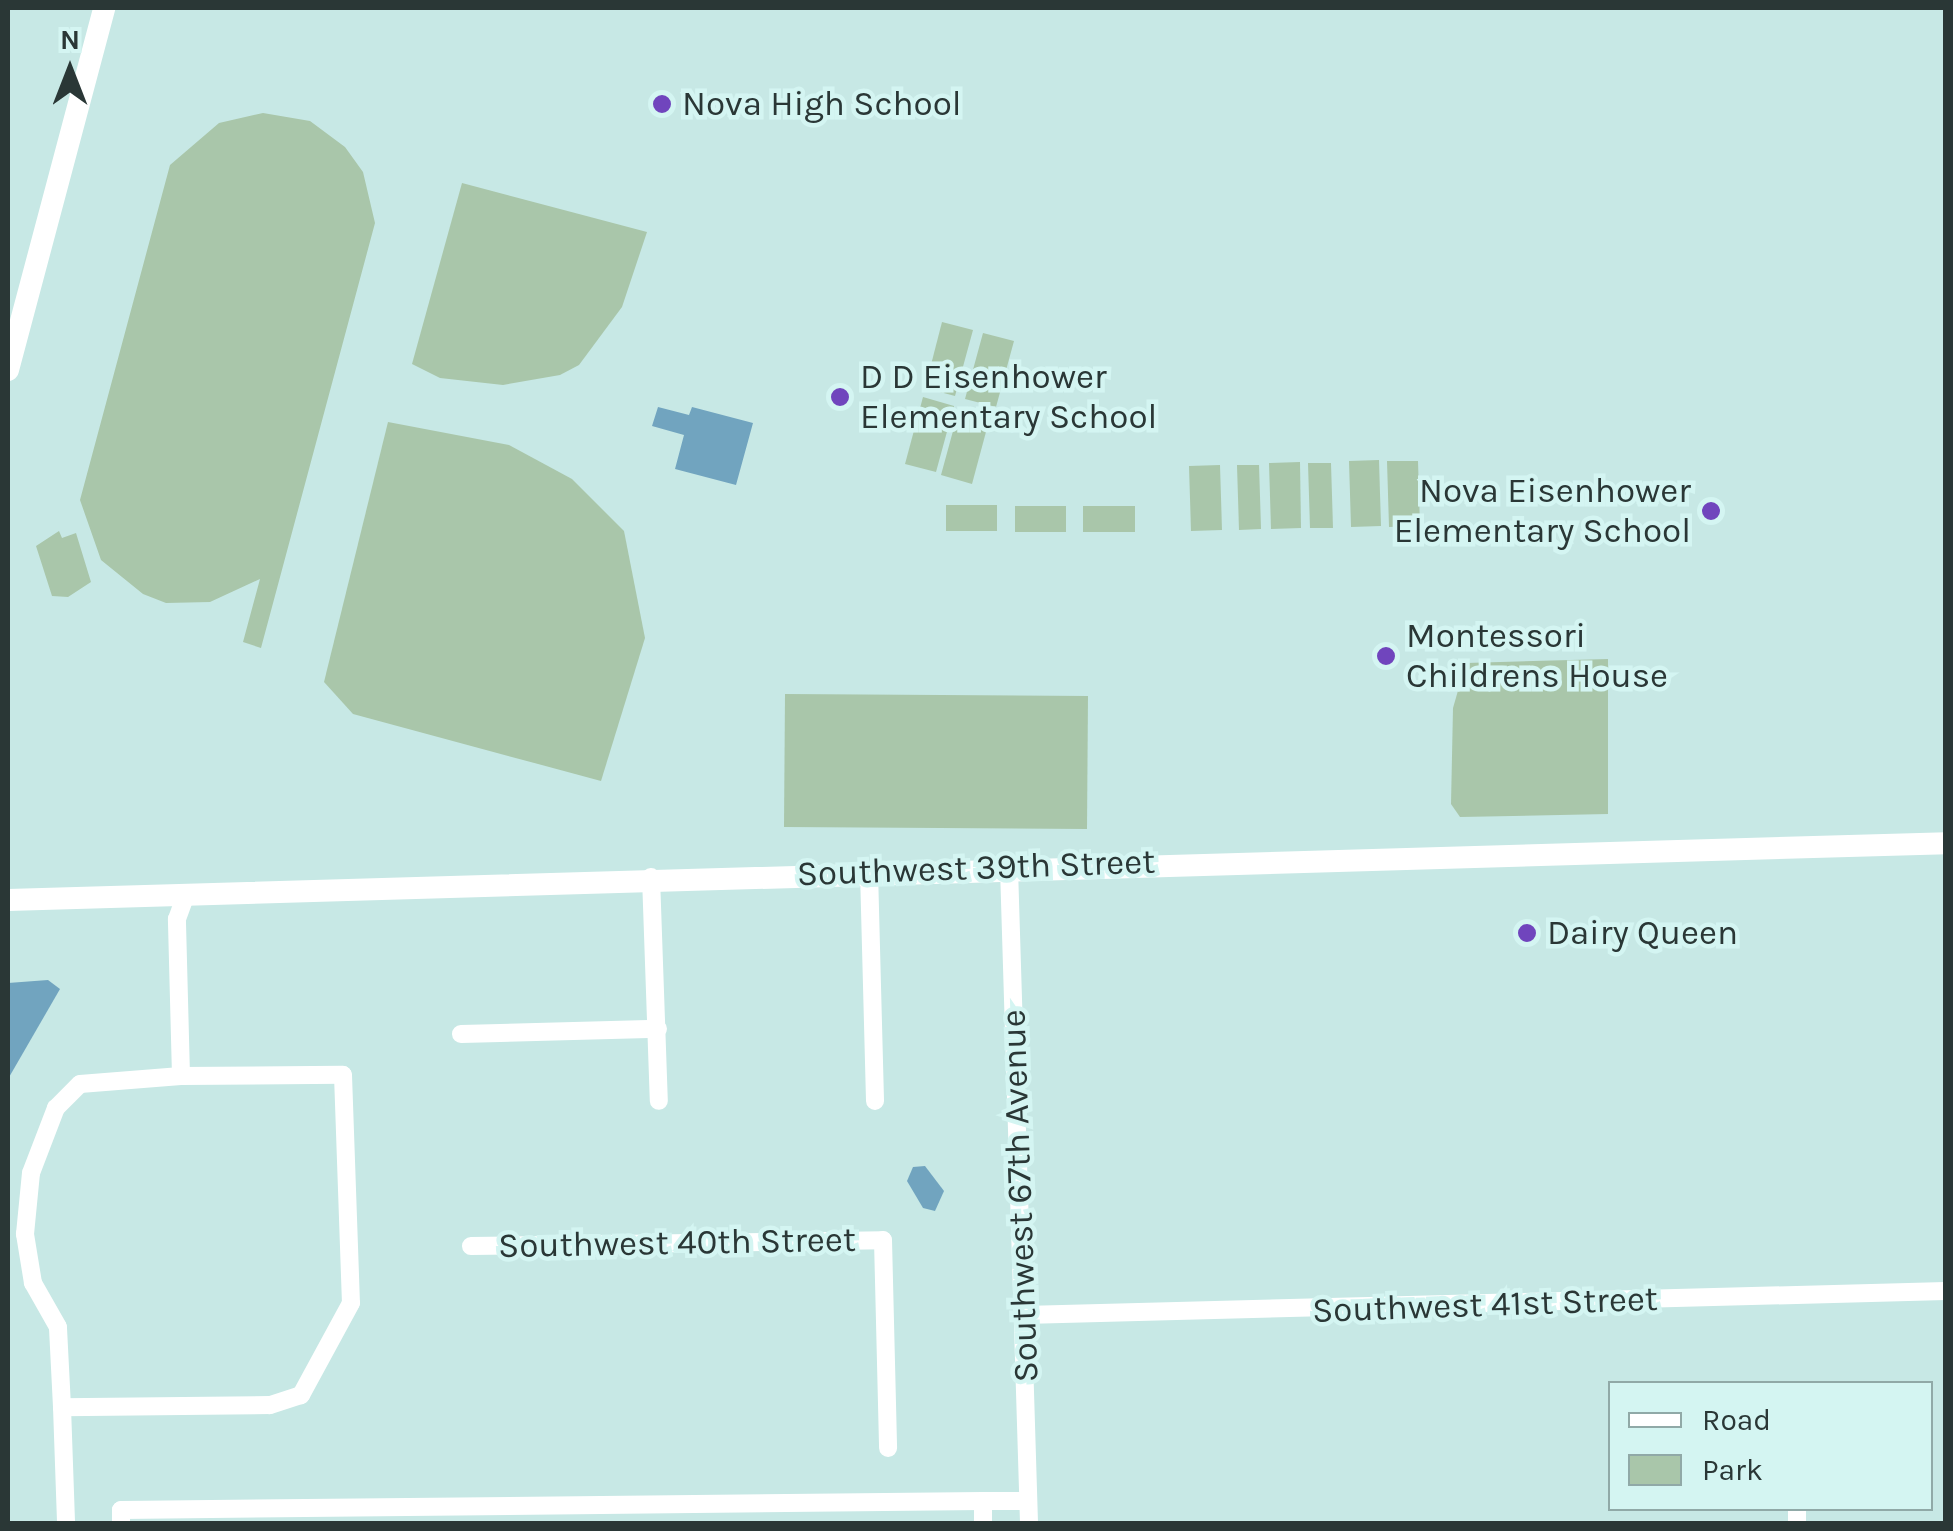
<!DOCTYPE html>
<html>
<head>
<meta charset="utf-8">
<style>
	body { margin:0 }
	#map { position:relative; width:1953px; height:1531px; overflow:hidden; background:#c7e8e5; font-family:Karla,sans-serif }
	div>[style] { position:absolute }
	.green>* { inset:0; background:#a9c6aa }
	.water>* { inset:0; background:#71a4bf }
	.minor>* { height:18px; margin:-9px; padding:0 9px; transform-origin:9px; border-radius:9px; background:#fff }
	.tertiary>* { height:22px; margin:-11px; padding:0 11px; transform-origin:11px; border-radius:11px; background:#fff }
	.dots>* { width:28px; height:28px; translate:-50% -50%; box-sizing:border-box; border:5px solid #d4f5f2; border-radius:50% }
	span { translate:-50% -50%; white-space:nowrap; text-align:center; line-height:1.15; -webkit-text-stroke:9px #d4f5f2; paint-order:stroke }
	.poi-label { font-size:35px; color:#2a3736 }
	.left { translate:0 -50%; text-align:left }
	.right { translate:-100% -50%; text-align:right }
	.street-label { font-size:35px; color:#2a3736 }
	.frame { position:absolute; inset:0; border:10px solid #2a3736; pointer-events:none }
	.legend { position:absolute; left:1608px; top:1381px; width:325px; height:130px; box-sizing:border-box; background:#d4f5f2; border:2px solid #90a9a7; margin:0; padding:12px 18px; list-style:none; font-size:30px; color:#2a3736 }
	.legend li { display:flex; align-items:center; gap:20px; height:50px }
	.legend b { width:50px; border:2px solid #90a9a7 }
	.north { position:absolute; left:20px; top:20px; width:100px; height:100px; -webkit-text-stroke:8px #d4f5f2; paint-order:stroke; rotate:0deg; font-size:28px; font-weight:700; line-height:40px; text-align:center; color:#2a3736 }
	.north::after { content:''; display:block; margin:auto; width:35px; height:45px; background:#2a3736; clip-path:polygon(50% 0,100% 100%,50% 72%,0 100%) }
</style>
</head>
<body>
<div id="map">
	<div class="green">
		<div style="clip-path:polygon(263px 113px,310px 121px,345px 147px,363px 172px,375px 223px,261px 648px,243px 642px,260px 579px,210px 602px,166px 603px,143px 594px,101px 560px,80px 500px,170px 165px,219px 123px)"></div>
		<div style="clip-path:polygon(462px 183px,647px 232px,622px 307px,579px 365px,560px 375px,503px 385px,440px 378px,412px 364px)"></div>
		<div style="clip-path:polygon(942px 322px,973px 330px,955px 396px,925px 388px)"></div>
		<div style="clip-path:polygon(983px 333px,1014px 341px,996px 407px,965px 399px)"></div>
		<div style="clip-path:polygon(923px 397px,954px 406px,936px 472px,905px 464px)"></div>
		<div style="clip-path:polygon(959px 409px,990px 417px,972px 484px,941px 475px)"></div>
		<div style="clip-path:polygon(388px 422px,509px 445px,572px 479px,624px 531px,645px 638px,601px 781px,353px 714px,324px 682px)"></div>
		<div style="clip-path:polygon(1379px 460px,1381px 526px,1351px 527px,1349px 461px)"></div>
		<div style="clip-path:polygon(1387px 461px,1418px 461px,1420px 526px,1389px 527px)"></div>
		<div style="clip-path:polygon(1300px 462px,1301px 528px,1271px 529px,1269px 463px)"></div>
		<div style="clip-path:polygon(1308px 463px,1331px 463px,1333px 528px,1310px 528px)"></div>
		<div style="clip-path:polygon(1220px 465px,1222px 530px,1191px 531px,1189px 466px)"></div>
		<div style="clip-path:polygon(1237px 465px,1259px 465px,1261px 529px,1239px 530px)"></div>
		<div style="clip-path:polygon(946px 505px,997px 505px,997px 531px,946px 531px)"></div>
		<div style="clip-path:polygon(1015px 506px,1066px 506px,1066px 532px,1015px 532px)"></div>
		<div style="clip-path:polygon(1083px 506px,1135px 506px,1135px 532px,1083px 532px)"></div>
		<div style="clip-path:polygon(59px 531px,62px 538px,76px 533px,91px 582px,68px 597px,52px 596px,36px 546px)"></div>
		<div style="clip-path:polygon(1608px 659px,1608px 814px,1460px 817px,1451px 804px,1453px 708px,1466px 663px)"></div>
		<div style="clip-path:polygon(785px 694px,1088px 696px,1087px 829px,784px 827px)"></div>
	</div>
	<div class="water">
		<div style="clip-path:polygon(658px 407px,689px 415px,692px 407px,753px 423px,736px 485px,675px 469px,684px 435px,652px 426px)"></div>
		<div style="clip-path:polygon(48px 980px,60px 989px,8px 1079px,8px 983px)"></div>
		<div style="clip-path:polygon(925px 1166px,944px 1191px,935px 1211px,923px 1208px,907px 1181px,913px 1167px)"></div>
	</div>
	<div class="minor">
		<div style="left:1009px;top:868px;width:656px;rotate:88.25deg"></div>
		<div style="left:869px;top:871px;width:230px;rotate:88.5deg"></div>
		<div style="left:651px;top:877px;width:224px;rotate:88deg"></div>
		<div style="left:461px;top:1034px;width:197px;rotate:-1.5deg"></div>
		<div style="left:181px;top:1076px;width:162px;rotate:-0.4deg"></div>
		<div style="left:343px;top:1075px;width:228px;rotate:88deg"></div>
		<div style="left:351px;top:1303px;width:105px;rotate:118.5deg"></div>
		<div style="left:301px;top:1395px;width:33px;rotate:162deg"></div>
		<div style="left:270px;top:1405px;width:208px;rotate:179.4deg"></div>
		<div style="left:62px;top:1407px;width:80px;rotate:-92.9deg"></div>
		<div style="left:58px;top:1327px;width:51px;rotate:-119.6deg"></div>
		<div style="left:33px;top:1283px;width:50px;rotate:-99.3deg"></div>
		<div style="left:25px;top:1234px;width:61px;rotate:-84.4deg"></div>
		<div style="left:31px;top:1173px;width:70px;rotate:-69deg"></div>
		<div style="left:56px;top:1108px;width:34px;rotate:-45deg"></div>
		<div style="left:80px;top:1084px;width:101px;rotate:-4.5deg"></div>
		<div style="left:181px;top:1076px;width:157px;rotate:-91.5deg"></div>
		<div style="left:177px;top:919px;width:27px;rotate:-70deg"></div>
		<div style="left:471px;top:1246px;width:412px;rotate:-0.8deg"></div>
		<div style="left:883px;top:1240px;width:208px;rotate:88.6deg"></div>
		<div style="left:1024px;top:1315px;width:922px;rotate:-1.49deg"></div>
		<div style="left:62px;top:1407px;width:117px;rotate:88deg"></div>
		<div style="left:983px;top:1501px;width:45px"></div>
		<div style="left:1797px;top:1508px;width:16px;rotate:90deg"></div>
		<div style="left:121px;top:1524px;width:14px;rotate:-90deg"></div>
		<div style="left:121px;top:1510px;width:862px;rotate:-0.6deg"></div>
		<div style="left:983px;top:1501px;width:23px;rotate:90deg"></div>
	</div>
	<div class="tertiary">
		<div style="left:8px;top:370px;width:375px;rotate:-75.1deg"></div>
		<div style="left:8px;top:900px;width:1939px;rotate:-1.68deg"></div>
	</div>
	<div class="dots">
		<div style="left:662px;top:104px;background:#7045bd"></div>
		<div style="left:840px;top:397px;background:#7045bd"></div>
		<div style="left:1711px;top:511px;background:#7045bd"></div>
		<div style="left:1386px;top:656px;background:#7045bd"></div>
		<div style="left:1527px;top:933px;background:#7045bd"></div>
	</div>
	<div class="poi-label">
		<span class="left" style="left:682px;top:104px">Nova High School</span>
		<span class="left" style="left:860px;top:397px">D D Eisenhower<br>Elementary School</span>
		<span class="right" style="left:1691px;top:511px">Nova Eisenhower<br>Elementary School</span>
		<span class="left" style="left:1406px;top:656px">Montessori<br>Childrens House</span>
		<span class="left" style="left:1547px;top:933px">Dairy Queen</span>
	</div>
	<div class="street-label">
		<span style="left:976px;top:868px;rotate:-2deg">Southwest 39th Street</span>
		<span style="left:1020px;top:1196px;rotate:-92deg">Southwest 67th Avenue</span>
		<span style="left:677px;top:1243px;rotate:-1deg">Southwest 40th Street</span>
		<span style="left:1485px;top:1305px;rotate:-2deg">Southwest 41st Street</span>
	</div>
	<div class="frame"></div>
	<ul class="legend">
	<li><b style="height:12px;background:#fff"></b>Road</li>
	<li><b style="height:28px;background:#a9c6aa"></b>Park</li>
	</ul>
	<div class="north">N</div>
</div>
</body>
</html>
